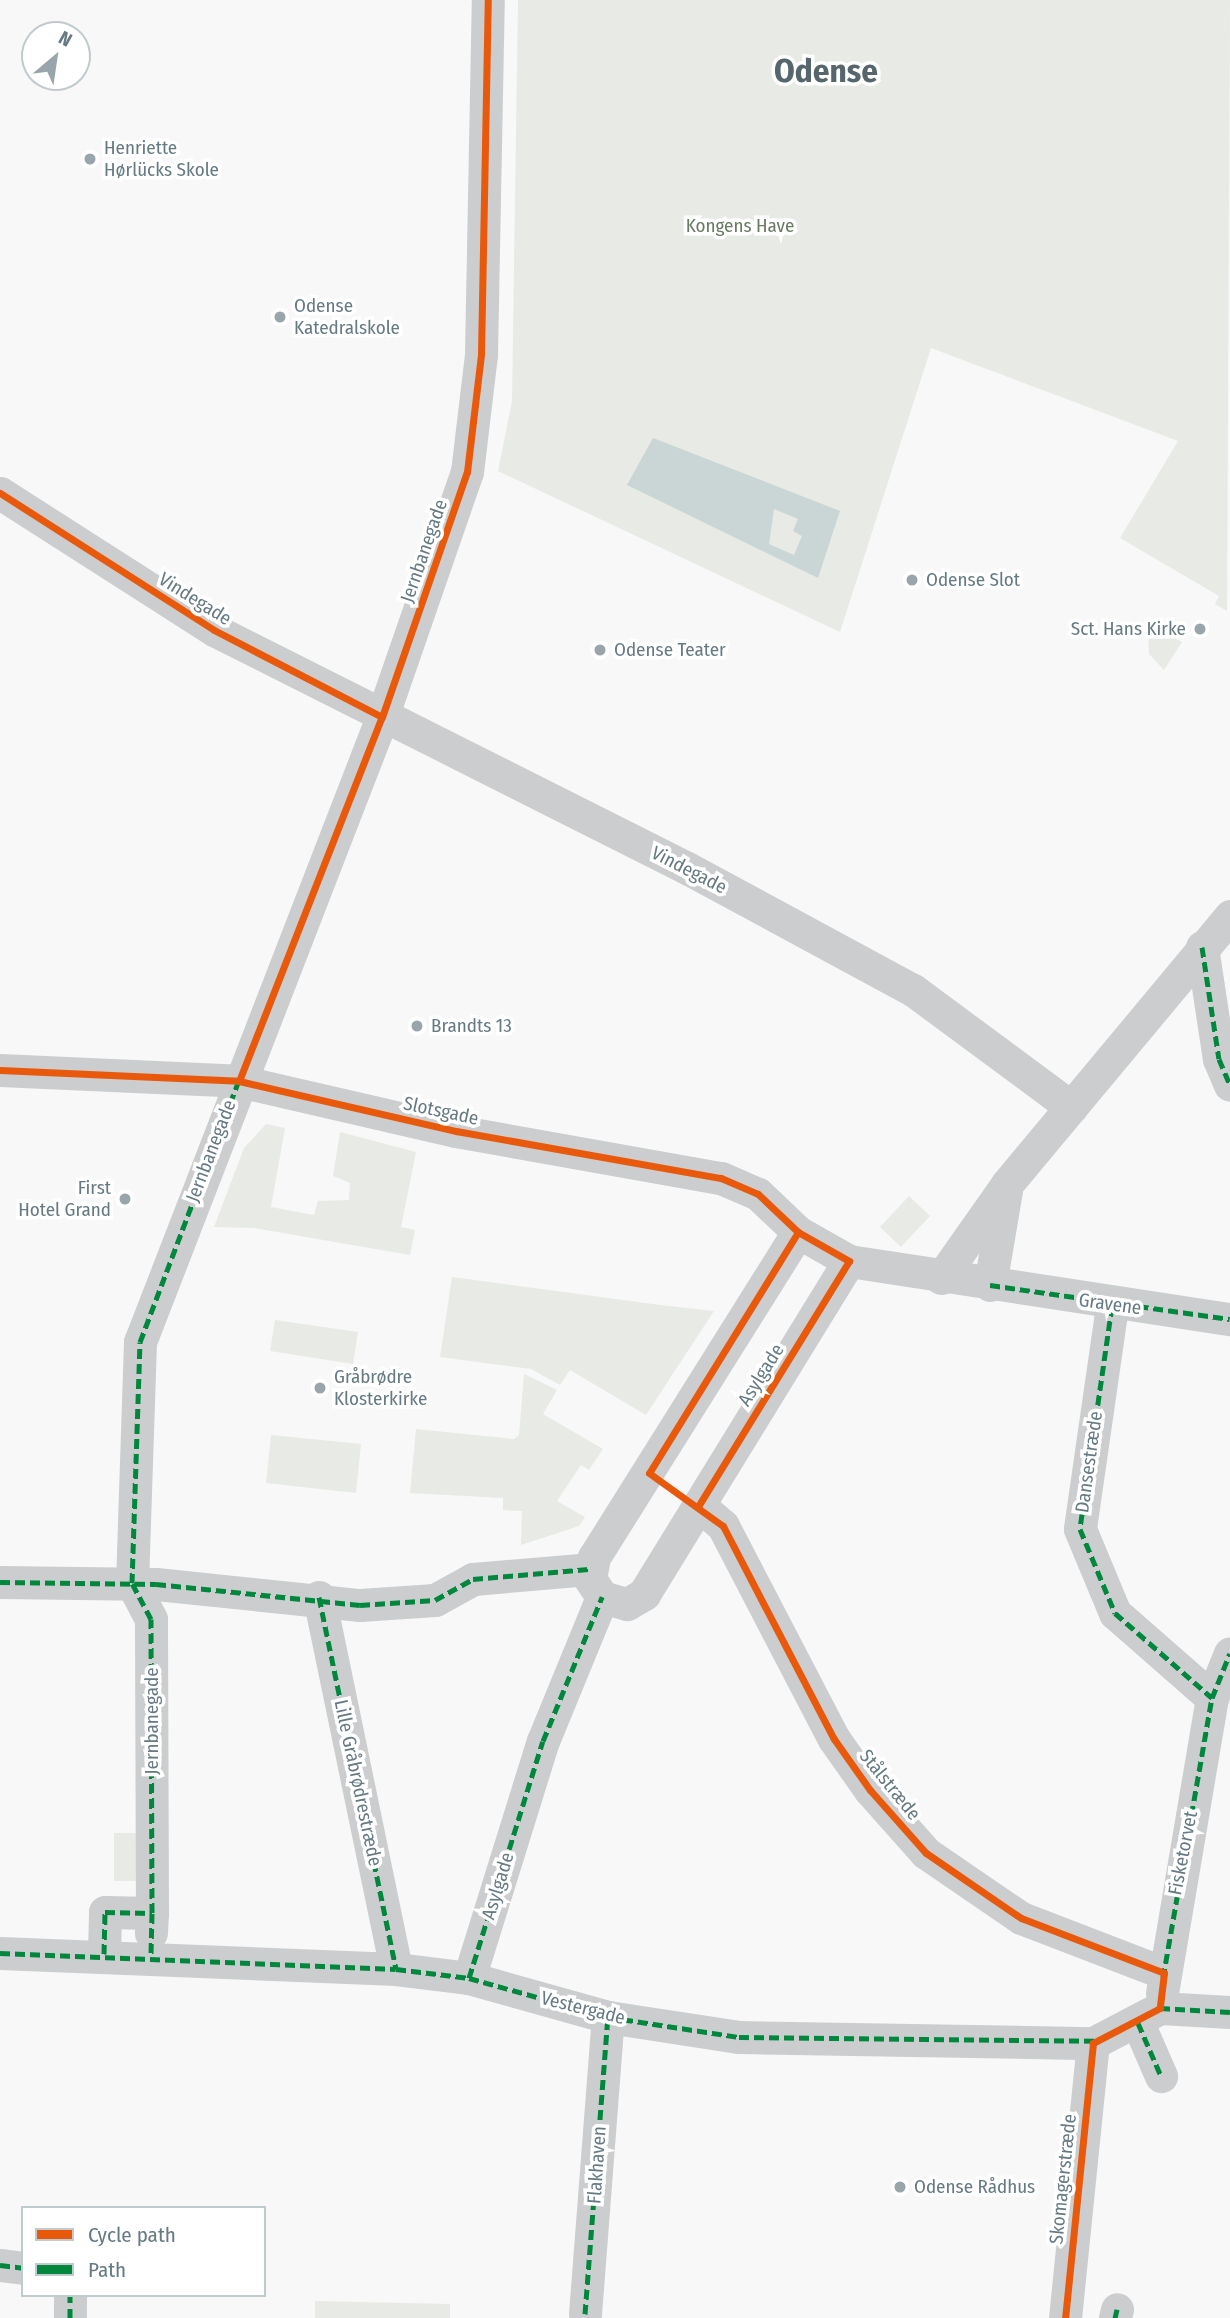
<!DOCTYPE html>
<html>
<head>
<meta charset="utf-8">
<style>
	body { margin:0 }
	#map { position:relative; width:1230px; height:2318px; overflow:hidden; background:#f8f8f8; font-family:"Fira Sans Condensed",sans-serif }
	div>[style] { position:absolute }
	.green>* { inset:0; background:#e8eae5 }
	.water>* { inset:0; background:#cad5d6 }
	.street>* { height:33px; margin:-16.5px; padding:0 16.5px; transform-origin:16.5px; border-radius:16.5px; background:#cbcdce }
	.quiet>* { height:5px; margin-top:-2.5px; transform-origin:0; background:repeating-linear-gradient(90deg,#00873e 0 10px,transparent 0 15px) }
	.cycleway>* { height:7px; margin:-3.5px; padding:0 3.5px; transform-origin:3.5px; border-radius:3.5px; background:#e8590c }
	.dots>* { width:19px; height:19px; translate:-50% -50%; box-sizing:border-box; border:4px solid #fff; border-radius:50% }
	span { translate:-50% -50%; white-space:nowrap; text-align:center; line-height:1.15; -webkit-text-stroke:7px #fff; paint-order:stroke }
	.poi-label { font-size:19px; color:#657a82 }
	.left { translate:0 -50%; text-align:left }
	.right { translate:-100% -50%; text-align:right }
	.park-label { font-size:19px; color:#6b7a64 }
	.street-label { font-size:19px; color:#657a82 }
	.town-label { font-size:33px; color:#57666d; font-weight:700 }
	.legend { position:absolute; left:21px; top:2206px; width:245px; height:91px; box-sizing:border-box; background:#fff; border:2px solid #c1cacd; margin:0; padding:9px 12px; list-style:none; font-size:21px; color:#657a82 }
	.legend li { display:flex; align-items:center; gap:14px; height:35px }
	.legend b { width:35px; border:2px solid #c1cacd }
	.north { position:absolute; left:21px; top:21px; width:70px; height:70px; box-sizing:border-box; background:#fff; border:2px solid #c1cacd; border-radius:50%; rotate:29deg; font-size:19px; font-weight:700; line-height:28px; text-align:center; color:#657a82 }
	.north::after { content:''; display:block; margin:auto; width:24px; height:32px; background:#98a6ab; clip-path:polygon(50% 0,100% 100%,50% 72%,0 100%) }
</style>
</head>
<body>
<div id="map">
	<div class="green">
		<div style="clip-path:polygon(518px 0,1230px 0,1227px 611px,1215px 604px,1219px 596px,1120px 538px,1178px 441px,931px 348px,840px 632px,498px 471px,512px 401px)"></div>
		<div style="clip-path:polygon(1148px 622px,1182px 642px,1164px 670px,1149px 654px)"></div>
		<div style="clip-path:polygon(266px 1124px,285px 1128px,271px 1207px,314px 1215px,318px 1201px,349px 1200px,350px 1183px,333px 1176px,340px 1132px,416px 1152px,401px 1227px,415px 1230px,410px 1255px,254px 1228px,214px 1227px,244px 1148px)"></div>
		<div style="clip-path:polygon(909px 1196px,930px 1216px,901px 1247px,880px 1227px)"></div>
		<div style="clip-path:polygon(452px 1277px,660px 1305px,714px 1311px,646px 1415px,570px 1370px,560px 1385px,531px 1369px,440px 1357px)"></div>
		<div style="clip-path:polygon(275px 1320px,358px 1332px,353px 1364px,270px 1351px)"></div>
		<div style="clip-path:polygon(524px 1374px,557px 1390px,543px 1414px,603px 1449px,589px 1470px,581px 1465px,557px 1501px,585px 1517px,579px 1526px,521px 1545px,522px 1511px,503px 1510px,503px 1498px,410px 1493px,416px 1429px,514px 1439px,519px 1435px)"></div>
		<div style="clip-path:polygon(271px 1435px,361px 1444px,356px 1493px,266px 1483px)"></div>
		<div style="clip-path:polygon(114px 1833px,143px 1833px,143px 1881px,114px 1881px)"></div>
		<div style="clip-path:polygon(315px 2301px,450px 2304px,450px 2318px,315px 2318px)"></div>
	</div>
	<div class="water">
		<div style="clip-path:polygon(evenodd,653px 438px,840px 511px,818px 578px,627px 485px,653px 438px,774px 509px,798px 519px,793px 531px,802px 536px,794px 555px,769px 544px,774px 509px)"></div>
	</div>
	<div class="street">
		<div style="left:0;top:493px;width:254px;rotate:32.6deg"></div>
		<div style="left:214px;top:630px;width:530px;rotate:26.71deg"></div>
		<div style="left:687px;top:868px;width:257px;rotate:28.4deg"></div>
		<div style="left:913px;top:990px;width:197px;rotate:36.5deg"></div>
		<div style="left:1202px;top:947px;width:113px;rotate:81.4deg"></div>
		<div style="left:1219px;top:1059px;width:28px;rotate:67deg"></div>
		<div style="left:0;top:1070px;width:239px;rotate:2.6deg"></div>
		<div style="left:239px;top:1081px;width:223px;rotate:13deg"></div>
		<div style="left:456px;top:1131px;width:269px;rotate:10.1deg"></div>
		<div style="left:721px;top:1178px;width:40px;rotate:23.4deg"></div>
		<div style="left:758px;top:1194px;width:55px;rotate:43.5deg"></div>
		<div style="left:798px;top:1232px;width:59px;rotate:29.6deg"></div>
		<div style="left:849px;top:1261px;width:385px;rotate:8.7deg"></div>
		<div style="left:798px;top:1232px;width:384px;rotate:122.1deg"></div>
		<div style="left:594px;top:1557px;width:22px;rotate:100deg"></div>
		<div style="left:590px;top:1579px;width:22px;rotate:56deg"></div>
		<div style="left:602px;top:1597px;width:26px;rotate:16deg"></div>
		<div style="left:627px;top:1604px;width:20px;rotate:-30deg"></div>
		<div style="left:644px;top:1594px;width:391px;rotate:-58.4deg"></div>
		<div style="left:941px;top:1278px;width:115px;rotate:-54.9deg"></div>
		<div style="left:1007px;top:1184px;width:349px;rotate:-50.2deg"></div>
		<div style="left:990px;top:1285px;width:96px;rotate:-80.4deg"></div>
		<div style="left:1112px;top:1306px;width:225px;rotate:98.2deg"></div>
		<div style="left:1080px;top:1529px;width:91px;rotate:67.4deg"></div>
		<div style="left:1115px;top:1613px;width:129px;rotate:41.2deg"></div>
		<div style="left:699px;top:1505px;width:32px;rotate:41deg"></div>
		<div style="left:723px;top:1526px;width:240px;rotate:62.5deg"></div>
		<div style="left:834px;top:1739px;width:62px;rotate:54.8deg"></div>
		<div style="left:870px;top:1790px;width:84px;rotate:48.4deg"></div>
		<div style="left:926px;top:1853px;width:115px;rotate:34.4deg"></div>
		<div style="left:1021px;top:1918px;width:153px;rotate:21deg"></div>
		<div style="left:0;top:1582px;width:156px;rotate:0.7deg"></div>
		<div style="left:156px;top:1584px;width:205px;rotate:5.9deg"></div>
		<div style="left:360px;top:1605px;width:75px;rotate:-3.8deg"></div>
		<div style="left:435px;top:1600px;width:43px;rotate:-28.9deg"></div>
		<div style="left:473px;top:1579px;width:116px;rotate:-4.9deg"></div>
		<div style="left:319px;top:1597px;width:380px;rotate:78.3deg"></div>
		<div style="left:152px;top:1913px;width:294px;rotate:-90.2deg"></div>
		<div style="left:151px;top:1619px;width:41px;rotate:-117.8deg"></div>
		<div style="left:132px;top:1583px;width:241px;rotate:-88.1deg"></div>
		<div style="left:140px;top:1342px;width:670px;rotate:-68.83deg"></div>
		<div style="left:382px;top:717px;width:259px;rotate:-70.9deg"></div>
		<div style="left:467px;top:472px;width:119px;rotate:-83.2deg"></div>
		<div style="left:481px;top:354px;width:354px;rotate:-88.9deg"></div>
		<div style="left:0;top:1953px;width:396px;rotate:2.3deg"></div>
		<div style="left:396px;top:1969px;width:74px;rotate:7deg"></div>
		<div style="left:469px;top:1978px;width:144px;rotate:15.7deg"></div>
		<div style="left:608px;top:2017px;width:133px;rotate:8.7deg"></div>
		<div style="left:739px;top:2037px;width:354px;rotate:1deg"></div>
		<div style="left:1093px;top:2043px;width:76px;rotate:-27.6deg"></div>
		<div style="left:104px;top:1954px;width:42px;rotate:-88.6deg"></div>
		<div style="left:105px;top:1912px;width:47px;rotate:1.2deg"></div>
		<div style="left:152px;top:1913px;width:20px;rotate:93deg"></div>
		<div style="left:469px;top:1978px;width:248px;rotate:-72.7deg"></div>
		<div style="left:543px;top:1741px;width:156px;rotate:-67.7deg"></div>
		<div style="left:1162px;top:1993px;width:299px;rotate:-80.4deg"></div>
		<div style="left:1212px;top:1698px;width:48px;rotate:-68.2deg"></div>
		<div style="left:1160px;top:2008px;width:70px;rotate:3.3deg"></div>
		<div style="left:1138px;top:2023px;width:58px;rotate:66.5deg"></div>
		<div style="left:0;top:2265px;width:23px;rotate:7deg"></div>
		<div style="left:585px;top:2314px;width:298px;rotate:-85.6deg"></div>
		<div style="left:70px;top:2318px;width:23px;rotate:-90deg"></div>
		<div style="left:1065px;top:2318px;width:276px;rotate:-84.2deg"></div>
		<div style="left:1115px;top:2318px;width:9px;rotate:-77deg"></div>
	</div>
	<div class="quiet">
		<div style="left:1202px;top:947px;width:113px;rotate:81.4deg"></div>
		<div style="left:1219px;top:1059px;width:28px;rotate:67deg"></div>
		<div style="left:990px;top:1285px;width:242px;rotate:8.1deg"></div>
		<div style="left:1112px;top:1306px;width:225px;rotate:98.2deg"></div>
		<div style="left:1080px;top:1529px;width:91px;rotate:67.4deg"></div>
		<div style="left:1115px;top:1613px;width:129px;rotate:41.2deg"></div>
		<div style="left:0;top:1582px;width:156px;rotate:0.7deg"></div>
		<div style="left:156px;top:1584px;width:205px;rotate:5.9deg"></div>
		<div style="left:360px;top:1605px;width:75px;rotate:-3.8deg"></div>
		<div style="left:435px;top:1600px;width:43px;rotate:-28.9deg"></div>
		<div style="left:473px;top:1579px;width:116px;rotate:-4.9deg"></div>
		<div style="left:319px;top:1597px;width:380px;rotate:78.3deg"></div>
		<div style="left:152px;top:1913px;width:294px;rotate:-90.2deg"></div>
		<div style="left:151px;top:1619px;width:41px;rotate:-117.8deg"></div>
		<div style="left:132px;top:1583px;width:241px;rotate:-88.1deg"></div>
		<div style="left:140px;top:1342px;width:285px;rotate:-69.3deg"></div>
		<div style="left:0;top:1953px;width:396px;rotate:2.3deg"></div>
		<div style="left:396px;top:1969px;width:74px;rotate:7deg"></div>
		<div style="left:469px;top:1978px;width:144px;rotate:15.7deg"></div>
		<div style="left:608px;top:2017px;width:133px;rotate:8.7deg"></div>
		<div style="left:739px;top:2037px;width:359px;rotate:0.6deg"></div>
		<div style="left:104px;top:1954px;width:42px;rotate:-88.6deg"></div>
		<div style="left:105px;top:1912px;width:47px;rotate:1.2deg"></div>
		<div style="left:152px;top:1913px;width:42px;rotate:91.4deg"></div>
		<div style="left:469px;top:1978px;width:248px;rotate:-72.7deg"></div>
		<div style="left:543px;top:1741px;width:156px;rotate:-67.7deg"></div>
		<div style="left:1163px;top:1978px;width:284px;rotate:-80.1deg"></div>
		<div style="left:1212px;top:1698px;width:48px;rotate:-68.2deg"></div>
		<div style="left:1160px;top:2008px;width:70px;rotate:3.3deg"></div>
		<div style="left:1138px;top:2023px;width:58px;rotate:66.5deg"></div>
		<div style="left:0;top:2265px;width:23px;rotate:7deg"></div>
		<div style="left:585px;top:2314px;width:298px;rotate:-85.6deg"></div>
		<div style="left:70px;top:2318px;width:23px;rotate:-90deg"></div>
		<div style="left:1115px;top:2318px;width:9px;rotate:-77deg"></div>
	</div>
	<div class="cycleway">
		<div style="left:0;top:493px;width:254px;rotate:32.6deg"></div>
		<div style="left:214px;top:630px;width:189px;rotate:27.4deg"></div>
		<div style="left:0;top:1070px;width:239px;rotate:2.6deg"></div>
		<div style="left:239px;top:1081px;width:223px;rotate:13deg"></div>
		<div style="left:456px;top:1131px;width:269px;rotate:10.1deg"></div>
		<div style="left:721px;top:1178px;width:40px;rotate:23.4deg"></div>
		<div style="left:758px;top:1194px;width:55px;rotate:43.5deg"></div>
		<div style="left:798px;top:1232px;width:59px;rotate:29.6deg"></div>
		<div style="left:849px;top:1261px;width:286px;rotate:121.6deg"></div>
		<div style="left:239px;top:1081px;width:391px;rotate:-68.6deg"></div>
		<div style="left:382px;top:717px;width:259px;rotate:-70.9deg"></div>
		<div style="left:467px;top:472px;width:119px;rotate:-83.2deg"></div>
		<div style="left:481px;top:354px;width:354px;rotate:-88.9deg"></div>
		<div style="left:798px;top:1232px;width:283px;rotate:121.7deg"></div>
		<div style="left:649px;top:1473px;width:91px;rotate:35.6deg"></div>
		<div style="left:723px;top:1526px;width:240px;rotate:62.5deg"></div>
		<div style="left:834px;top:1739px;width:62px;rotate:54.8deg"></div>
		<div style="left:870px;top:1790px;width:84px;rotate:48.4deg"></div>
		<div style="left:926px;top:1853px;width:115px;rotate:34.4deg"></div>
		<div style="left:1021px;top:1918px;width:153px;rotate:21deg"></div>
		<div style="left:1164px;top:1973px;width:35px;rotate:97deg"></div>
		<div style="left:1160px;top:2008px;width:76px;rotate:152.4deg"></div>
		<div style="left:1093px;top:2043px;width:276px;rotate:95.8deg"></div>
	</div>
	<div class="dots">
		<div style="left:90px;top:159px;background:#98a6ab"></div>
		<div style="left:280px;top:317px;background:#98a6ab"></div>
		<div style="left:912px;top:580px;background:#98a6ab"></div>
		<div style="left:1200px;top:629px;background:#98a6ab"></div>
		<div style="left:600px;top:650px;background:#98a6ab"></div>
		<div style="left:417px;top:1026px;background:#98a6ab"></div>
		<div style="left:125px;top:1199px;background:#98a6ab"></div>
		<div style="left:320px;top:1388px;background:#98a6ab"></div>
		<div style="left:900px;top:2187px;background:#98a6ab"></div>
	</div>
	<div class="poi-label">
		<span class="left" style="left:104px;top:159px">Henriette<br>Hørlücks Skole</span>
		<span class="left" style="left:294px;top:317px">Odense<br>Katedralskole</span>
		<span class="left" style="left:926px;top:580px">Odense Slot</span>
		<span class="right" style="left:1186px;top:629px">Sct. Hans Kirke</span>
		<span class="left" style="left:614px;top:650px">Odense Teater</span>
		<span class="left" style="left:431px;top:1026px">Brandts 13</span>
		<span class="right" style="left:111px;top:1199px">First<br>Hotel Grand</span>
		<span class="left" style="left:334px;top:1388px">Gråbrødre<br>Klosterkirke</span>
		<span class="left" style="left:914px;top:2187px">Odense Rådhus</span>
	</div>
	<div class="park-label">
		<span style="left:740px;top:226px">Kongens Have</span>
	</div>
	<div class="street-label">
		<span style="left:424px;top:551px;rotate:-71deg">Jernbanegade</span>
		<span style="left:195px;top:599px;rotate:32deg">Vindegade</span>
		<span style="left:689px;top:870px;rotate:27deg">Vindegade</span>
		<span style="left:441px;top:1111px;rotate:12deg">Slotsgade</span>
		<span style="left:211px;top:1151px;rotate:-69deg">Jernbanegade</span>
		<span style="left:1110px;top:1304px;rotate:8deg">Gravene</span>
		<span style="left:761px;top:1375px;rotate:-58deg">Asylgade</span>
		<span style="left:1089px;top:1462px;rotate:-82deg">Dansestræde</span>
		<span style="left:152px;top:1721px;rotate:-90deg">Jernbanegade</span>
		<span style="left:358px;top:1783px;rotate:78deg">Lille Gråbrødrestræde</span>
		<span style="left:890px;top:1785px;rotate:51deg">Stålstræde</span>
		<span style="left:1183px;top:1853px;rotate:-79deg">Fisketorvet</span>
		<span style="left:498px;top:1886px;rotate:-73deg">Asylgade</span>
		<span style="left:583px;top:2008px;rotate:14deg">Vestergade</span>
		<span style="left:597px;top:2165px;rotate:-86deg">Flakhaven</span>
		<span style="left:1063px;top:2179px;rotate:-84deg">Skomagerstræde</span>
	</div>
	<div class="town-label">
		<span style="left:826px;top:72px">Odense</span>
	</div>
	<ul class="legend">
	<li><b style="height:9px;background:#e8590c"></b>Cycle path</li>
	<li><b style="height:9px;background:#00873e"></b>Path</li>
	</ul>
	<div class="north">N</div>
</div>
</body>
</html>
